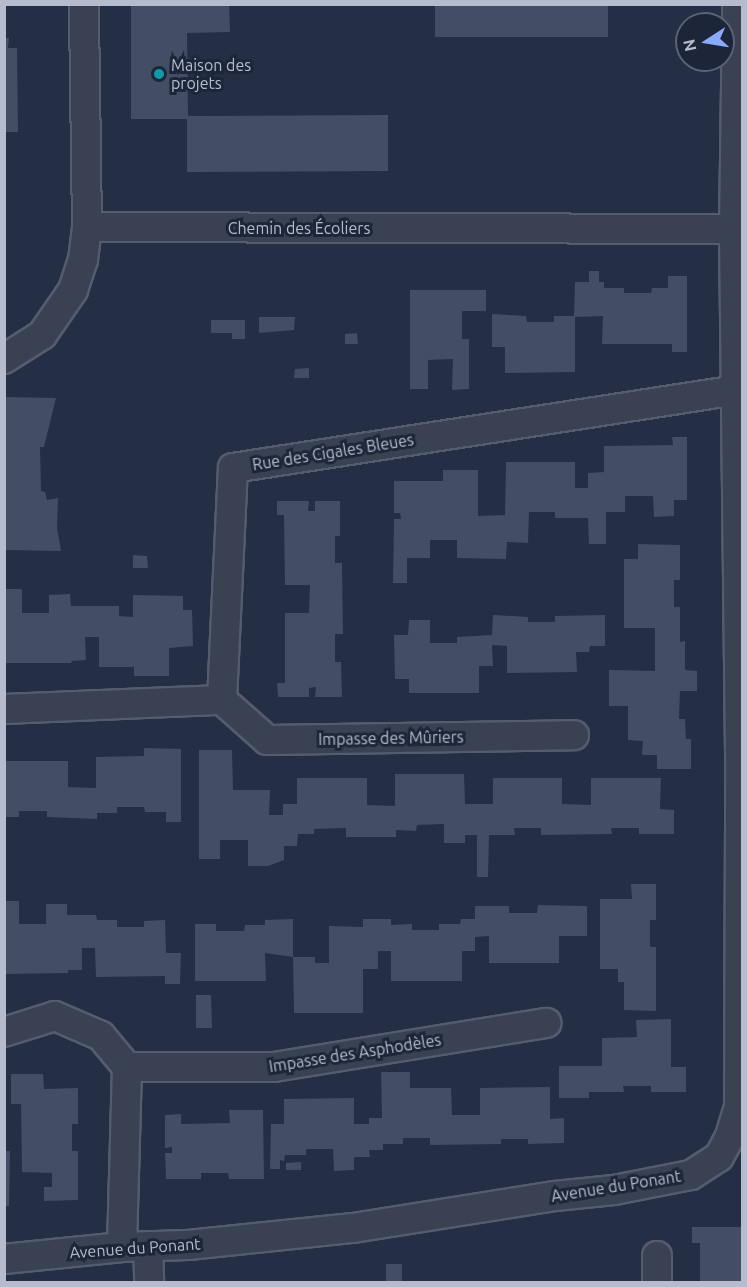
<!DOCTYPE html>
<html>
<head>
<meta charset="utf-8">
<style>
	body { margin:0 }
	#map { position:relative; width:747px; height:1287px; overflow:hidden; background:#242e44; font-family:Ubuntu,sans-serif }
	div>[style] { position:absolute }
	.building>* { inset:0; background:#434d66 }
	.roads { filter:drop-shadow(2px 0 #545c6e) drop-shadow(-2px 0 #545c6e) drop-shadow(0 2px #545c6e) drop-shadow(0 -2px #545c6e) }
	.minor>* { height:28px; margin:-14px; padding:0 14px; transform-origin:14px; border-radius:14px; background:#394153 }
	.dots>* { width:16px; height:16px; translate:-50% -50%; box-sizing:border-box; border:3px solid #1d2639; border-radius:50% }
	span { translate:-50% -50%; white-space:nowrap; text-align:center; line-height:1.15; -webkit-text-stroke:6px #1d2639; paint-order:stroke }
	.poi-label { font-size:16px; color:#b6bccd }
	.left { translate:0 -50%; text-align:left }
	.street-label { font-size:16px; color:#b6bccd }
	.frame { position:absolute; inset:0; border:6px solid #b6bccd; pointer-events:none }
	.north { position:absolute; left:675px; top:12px; width:60px; height:60px; box-sizing:border-box; background:#1d2639; border:2px solid #5a6274; border-radius:50%; rotate:258deg; font-size:16px; font-weight:700; line-height:24px; text-align:center; color:#b6bccd }
	.north::after { content:''; display:block; margin:auto; width:21px; height:27px; background:#89aaff; clip-path:polygon(50% 0,100% 100%,50% 72%,0 100%) }
</style>
</head>
<body>
<div id="map">
	<div class="building">
		<div style="clip-path:polygon(131px 4px,229px 4px,230px 32px,187px 33px,188px 116px,388px 115px,388px 171px,187px 172px,187px 119px,131px 119px)"></div>
		<div style="clip-path:polygon(435px 4px,608px 4px,608px 37px,435px 37px)"></div>
		<div style="clip-path:polygon(4px 38px,9px 38px,8px 48px,17px 48px,18px 132px,4px 132px)"></div>
		<div style="clip-path:polygon(589px 271px,599px 271px,599px 282px,604px 282px,604px 288px,624px 288px,624px 293px,651px 293px,652px 288px,668px 288px,668px 276px,687px 276px,687px 352px,672px 352px,672px 344px,602px 344px,603px 316px,575px 317px,575px 372px,505px 373px,505px 347px,492px 347px,492px 314px,526px 316px,527px 322px,554px 322px,554px 316px,574px 316px,575px 282px,589px 282px)"></div>
		<div style="clip-path:polygon(410px 290px,486px 290px,486px 311px,462px 311px,462px 339px,469px 339px,469px 389px,452px 390px,453px 359px,428px 360px,428px 389px,410px 389px)"></div>
		<div style="clip-path:polygon(259px 317px,295px 317px,294px 330px,259px 333px)"></div>
		<div style="clip-path:polygon(211px 320px,245px 320px,245px 339px,232px 339px,232px 333px,211px 333px)"></div>
		<div style="clip-path:polygon(357px 333px,358px 344px,345px 344px,345px 334px)"></div>
		<div style="clip-path:polygon(309px 368px,309px 378px,294px 378px,295px 369px)"></div>
		<div style="clip-path:polygon(4px 397px,56px 398px,44px 447px,40px 447px,41px 491px,45px 492px,47px 500px,58px 498px,57px 528px,61px 551px,4px 550px)"></div>
		<div style="clip-path:polygon(672px 437px,687px 437px,687px 500px,674px 500px,674px 516px,654px 517px,653px 496px,625px 496px,625px 512px,606px 512px,606px 544px,589px 544px,588px 518px,555px 518px,555px 512px,529px 512px,528px 543px,507px 542px,506px 559px,457px 558px,457px 540px,430px 540px,430px 558px,407px 558px,407px 583px,393px 583px,394px 519px,401px 519px,400px 513px,394px 513px,394px 481px,443px 481px,443px 470px,478px 470px,478px 516px,505px 515px,506px 462px,575px 462px,575px 488px,588px 488px,588px 473px,604px 472px,604px 446px,673px 445px)"></div>
		<div style="clip-path:polygon(277px 501px,309px 501px,308px 511px,315px 511px,315px 501px,340px 501px,340px 536px,335px 536px,335px 563px,342px 563px,343px 634px,335px 634px,335px 662px,341px 662px,342px 697px,315px 697px,316px 687px,309px 688px,309px 697px,278px 697px,277px 683px,285px 683px,285px 613px,309px 613px,310px 585px,285px 585px,284px 515px,277px 515px)"></div>
		<div style="clip-path:polygon(638px 544px,680px 545px,680px 580px,674px 580px,674px 607px,680px 607px,680px 642px,685px 641px,685px 670px,697px 671px,697px 691px,680px 691px,679px 719px,685px 719px,686px 739px,691px 739px,691px 769px,657px 769px,657px 755px,642px 755px,643px 741px,628px 740px,628px 706px,609px 706px,609px 670px,655px 671px,655px 628px,624px 628px,624px 559px,638px 559px)"></div>
		<div style="clip-path:polygon(133px 555px,147px 556px,148px 568px,133px 568px)"></div>
		<div style="clip-path:polygon(4px 589px,22px 589px,22px 613px,49px 613px,49px 595px,70px 594px,71px 606px,119px 606px,119px 616px,133px 617px,133px 595px,183px 596px,183px 610px,192px 610px,193px 646px,169px 648px,169px 676px,134px 676px,134px 667px,99px 667px,99px 637px,85px 637px,86px 660px,72px 661px,71px 663px,4px 663px)"></div>
		<div style="clip-path:polygon(493px 615px,528px 617px,528px 622px,555px 622px,555px 616px,605px 615px,605px 646px,590px 646px,589px 652px,576px 652px,577px 672px,507px 673px,507px 646px,492px 645px,493px 666px,479px 666px,479px 693px,409px 693px,409px 679px,395px 679px,394px 635px,408px 635px,409px 620px,430px 620px,430px 643px,457px 643px,457px 637px,492px 635px)"></div>
		<div style="clip-path:polygon(144px 748px,181px 749px,181px 822px,166px 822px,166px 812px,145px 812px,144px 807px,117px 807px,117px 813px,97px 813px,97px 819px,47px 817px,47px 811px,19px 811px,19px 817px,4px 817px,4px 761px,68px 761px,68px 787px,96px 788px,96px 757px,144px 756px)"></div>
		<div style="clip-path:polygon(199px 750px,232px 750px,233px 790px,270px 790px,269px 815px,283px 815px,283px 804px,297px 804px,297px 778px,367px 778px,367px 805px,395px 806px,395px 774px,464px 774px,465px 804px,493px 804px,493px 778px,562px 778px,562px 804px,591px 805px,591px 778px,661px 778px,660px 809px,674px 810px,674px 834px,639px 834px,639px 828px,611px 828px,612px 834px,541px 835px,541px 828px,514px 828px,515px 835px,489px 835px,488px 877px,477px 877px,477px 835px,465px 835px,465px 843px,444px 843px,444px 824px,417px 825px,416px 831px,396px 830px,396px 837px,346px 837px,346px 828px,314px 829px,314px 834px,298px 834px,297px 846px,284px 846px,284px 860px,268px 866px,248px 866px,248px 840px,220px 840px,220px 859px,199px 859px)"></div>
		<div style="clip-path:polygon(631px 884px,656px 884px,656px 920px,650px 920px,650px 947px,656px 947px,656px 1011px,624px 1010px,624px 982px,618px 982px,618px 969px,600px 969px,600px 899px,632px 899px)"></div>
		<div style="clip-path:polygon(4px 901px,19px 901px,19px 924px,46px 924px,46px 904px,67px 904px,67px 915px,96px 915px,97px 920px,117px 920px,117px 927px,144px 927px,144px 921px,165px 920px,166px 953px,181px 953px,180px 984px,165px 984px,165px 976px,96px 977px,95px 948px,82px 948px,82px 970px,68px 970px,68px 973px,4px 974px)"></div>
		<div style="clip-path:polygon(538px 905px,587px 906px,587px 936px,559px 936px,559px 963px,489px 963px,489px 936px,475px 937px,475px 951px,462px 951px,462px 981px,391px 981px,391px 951px,378px 951px,378px 969px,363px 969px,363px 1013px,294px 1013px,293px 957px,315px 957px,315px 963px,329px 963px,329px 926px,363px 927px,363px 919px,391px 919px,391px 925px,412px 924px,412px 930px,439px 930px,439px 924px,460px 924px,461px 919px,475px 919px,475px 906px,509px 906px,509px 913px,537px 913px)"></div>
		<div style="clip-path:polygon(293px 919px,293px 957px,265px 953px,266px 981px,195px 981px,195px 924px,216px 924px,216px 931px,244px 931px,245px 925px,265px 925px,265px 920px)"></div>
		<div style="clip-path:polygon(196px 995px,211px 995px,212px 1028px,196px 1028px)"></div>
		<div style="clip-path:polygon(671px 1019px,671px 1067px,686px 1067px,686px 1092px,651px 1092px,651px 1086px,623px 1086px,624px 1092px,589px 1092px,589px 1098px,559px 1098px,559px 1066px,602px 1066px,602px 1038px,637px 1037px,636px 1020px)"></div>
		<div style="clip-path:polygon(381px 1072px,410px 1072px,410px 1088px,451px 1088px,452px 1115px,480px 1115px,480px 1088px,550px 1087px,550px 1119px,564px 1118px,564px 1143px,528px 1144px,528px 1139px,501px 1139px,501px 1144px,430px 1145px,430px 1138px,403px 1138px,403px 1144px,383px 1144px,383px 1150px,369px 1150px,370px 1157px,354px 1157px,354px 1170px,334px 1171px,333px 1149px,306px 1149px,306px 1155px,285px 1155px,284px 1161px,280px 1160px,280px 1169px,270px 1169px,271px 1124px,284px 1124px,284px 1099px,354px 1098px,354px 1124px,369px 1124px,369px 1118px,382px 1118px)"></div>
		<div style="clip-path:polygon(11px 1074px,43px 1074px,44px 1089px,78px 1088px,78px 1124px,72px 1124px,72px 1151px,78px 1151px,78px 1200px,44px 1201px,44px 1187px,52px 1187px,52px 1173px,22px 1172px,21px 1104px,11px 1104px)"></div>
		<div style="clip-path:polygon(229px 1110px,263px 1110px,264px 1179px,229px 1179px,228px 1173px,201px 1173px,201px 1179px,166px 1179px,165px 1153px,172px 1153px,172px 1147px,165px 1148px,165px 1115px,181px 1114px,181px 1124px,230px 1123px)"></div>
		<div style="clip-path:polygon(4px 1151px,10px 1151px,9px 1206px,4px 1206px)"></div>
		<div style="clip-path:polygon(301px 1162px,301px 1170px,286px 1170px,286px 1163px)"></div>
		<div style="clip-path:polygon(692px 1227px,742px 1227px,742px 1282px,700px 1282px,700px 1243px,692px 1243px)"></div>
		<div style="clip-path:polygon(386px 1264px,402px 1264px,402px 1282px,386px 1282px)"></div>
	</div>
	<div class="roads">
		<div class="minor">
			<div style="left:87px;top:227px;width:647px;rotate:0.18deg"></div>
			<div style="left:4px;top:359px;width:45px;rotate:-32.3deg"></div>
			<div style="left:42px;top:335px;width:55px;rotate:-55.4deg"></div>
			<div style="left:73px;top:290px;width:32px;rotate:-72deg"></div>
			<div style="left:83px;top:260px;width:33px;rotate:-83deg"></div>
			<div style="left:87px;top:227px;width:223px;rotate:-90.8deg"></div>
			<div style="left:222px;top:700px;width:60px;rotate:41.6deg"></div>
			<div style="left:267px;top:740px;width:307px;rotate:-0.9deg"></div>
			<div style="left:4px;top:709px;width:218px;rotate:-2.4deg"></div>
			<div style="left:222px;top:700px;width:232px;rotate:-87.3deg"></div>
			<div style="left:233px;top:468px;width:510px;rotate:-8.8deg"></div>
			<div style="left:4px;top:1032px;width:53px;rotate:-17.4deg"></div>
			<div style="left:55px;top:1016px;width:50px;rotate:23.5deg"></div>
			<div style="left:101px;top:1036px;width:40px;rotate:50deg"></div>
			<div style="left:127px;top:1067px;width:180px;rotate:91.6deg"></div>
			<div style="left:127px;top:1067px;width:147px"></div>
			<div style="left:274px;top:1067px;width:276px;rotate:-9.2deg"></div>
			<div style="left:148px;top:1246px;width:36px;rotate:88deg"></div>
			<div style="left:657px;top:1256px;width:26px;rotate:90deg"></div>
			<div style="left:4px;top:1259px;width:119px;rotate:-5.8deg"></div>
			<div style="left:122px;top:1247px;width:66px;rotate:-1.7deg"></div>
			<div style="left:188px;top:1245px;width:166px;rotate:-5.9deg"></div>
			<div style="left:353px;top:1228px;width:205px;rotate:-9deg"></div>
			<div style="left:555px;top:1196px;width:59px;rotate:-5.8deg"></div>
			<div style="left:614px;top:1190px;width:78px;rotate:-11deg"></div>
			<div style="left:691px;top:1175px;width:33px;rotate:-33deg"></div>
			<div style="left:719px;top:1157px;width:24px;rotate:-62deg"></div>
			<div style="left:730px;top:1136px;width:30px;rotate:-73deg"></div>
			<div style="left:739px;top:1107px;width:354px;rotate:-89.8deg"></div>
			<div style="left:740px;top:753px;width:524px;rotate:-90.66deg"></div>
			<div style="left:734px;top:229px;width:225px;rotate:-89.2deg"></div>
		</div>
	</div>
	<div class="dots">
		<div style="left:159px;top:74px;background:#0f9aa8"></div>
	</div>
	<div class="poi-label">
		<span class="left" style="left:171px;top:74px">Maison des<br>projets</span>
	</div>
	<div class="street-label">
		<span style="left:299px;top:228px">Chemin des Écoliers</span>
		<span style="left:333px;top:452px;rotate:-9deg">Rue des Cigales Bleues</span>
		<span style="left:391px;top:738px;rotate:-1deg">Impasse des Mûriers</span>
		<span style="left:355px;top:1053px;rotate:-9deg">Impasse des Asphodèles</span>
		<span style="left:616px;top:1186px;rotate:-9deg">Avenue du Ponant</span>
		<span style="left:135px;top:1248px;rotate:-4deg">Avenue du Ponant</span>
	</div>
	<div class="frame"></div>
	<div class="north">N</div>
</div>
</body>
</html>
